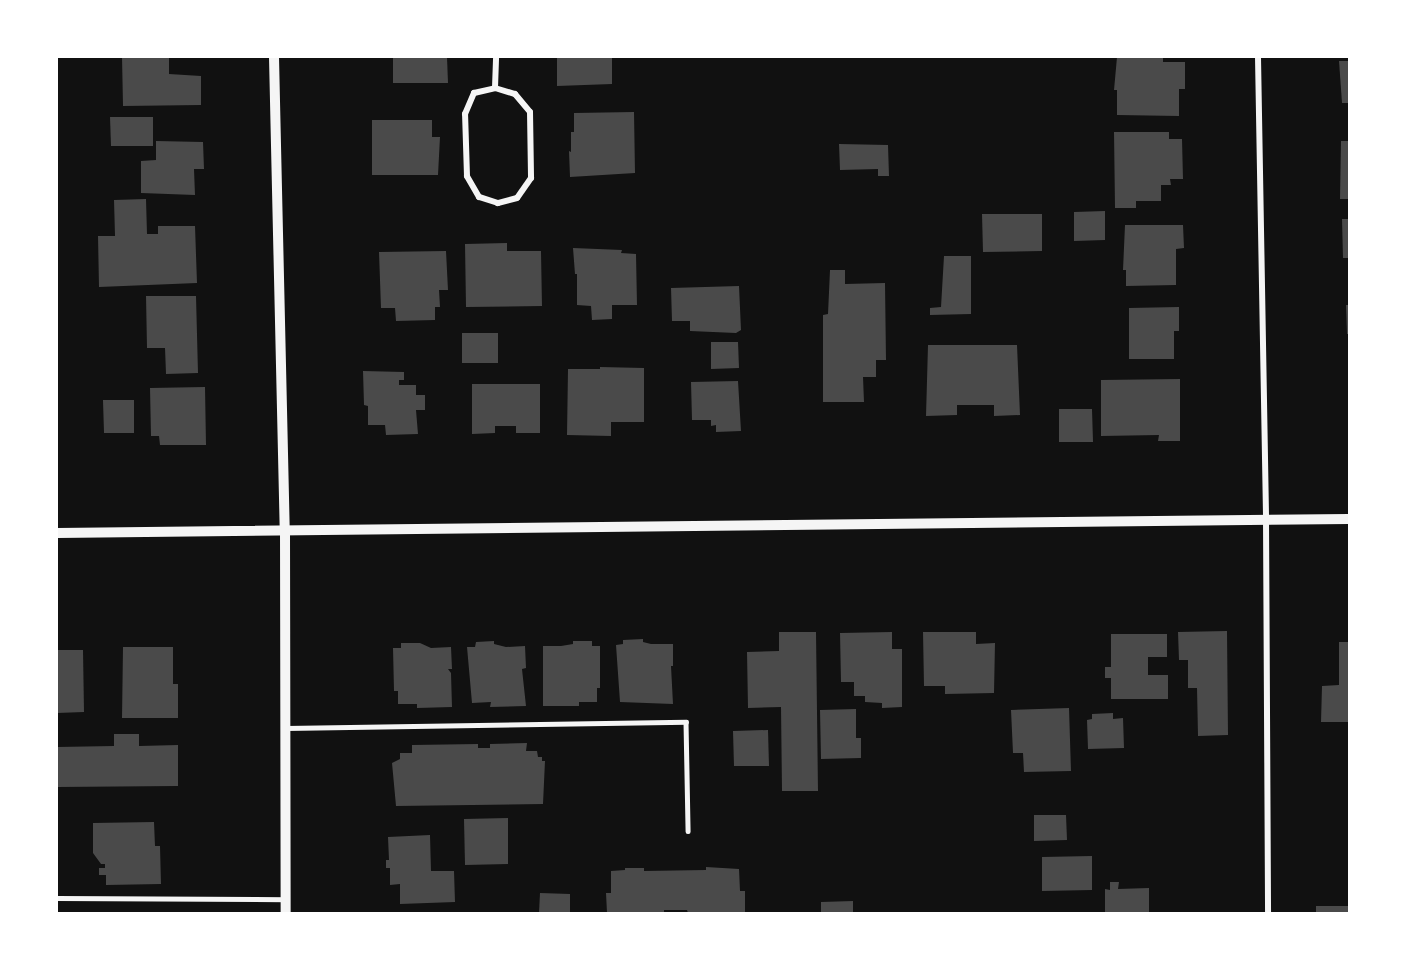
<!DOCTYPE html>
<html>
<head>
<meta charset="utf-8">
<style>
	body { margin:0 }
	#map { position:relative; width:1406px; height:970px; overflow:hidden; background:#111; font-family:"Alegreya Sans",sans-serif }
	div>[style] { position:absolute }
	.building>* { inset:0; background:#4a4a4a }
	.service>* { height:4.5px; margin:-2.25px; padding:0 2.25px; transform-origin:2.25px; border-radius:2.25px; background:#f5f5f5 }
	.minor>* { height:6px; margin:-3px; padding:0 3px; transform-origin:3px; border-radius:3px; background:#f5f5f5 }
	.tertiary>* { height:10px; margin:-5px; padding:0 5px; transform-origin:5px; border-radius:5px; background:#f5f5f5 }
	span { translate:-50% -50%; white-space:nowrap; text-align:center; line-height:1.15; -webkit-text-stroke:4.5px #fff; paint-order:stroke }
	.frame { position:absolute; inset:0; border:58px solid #fff; pointer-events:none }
</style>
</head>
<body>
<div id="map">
	<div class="building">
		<div style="clip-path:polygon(122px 57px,169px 58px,169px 74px,201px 76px,201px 105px,123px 106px)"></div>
		<div style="clip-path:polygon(393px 57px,447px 57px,448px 83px,393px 83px)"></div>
		<div style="clip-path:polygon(557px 57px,612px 57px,612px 84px,557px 86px)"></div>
		<div style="clip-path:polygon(1117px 57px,1163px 57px,1163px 62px,1185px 62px,1185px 89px,1179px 89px,1179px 116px,1117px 115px,1117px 90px,1114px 90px)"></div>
		<div style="clip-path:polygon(1339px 61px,1349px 61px,1349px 103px,1342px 103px)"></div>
		<div style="clip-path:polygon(634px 112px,635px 173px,570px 177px,569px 151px,571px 152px,571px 132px,574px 132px,574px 113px)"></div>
		<div style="clip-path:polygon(110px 117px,153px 117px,153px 146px,111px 146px)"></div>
		<div style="clip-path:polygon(372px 120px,432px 120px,432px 137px,440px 137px,438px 175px,372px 175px)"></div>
		<div style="clip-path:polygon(1114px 132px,1169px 132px,1169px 139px,1182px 139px,1183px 179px,1170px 179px,1171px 185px,1161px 185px,1161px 201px,1136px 201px,1136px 208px,1115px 208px)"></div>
		<div style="clip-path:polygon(156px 141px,203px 142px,204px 169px,194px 169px,195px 195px,141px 193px,141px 161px,156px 160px)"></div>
		<div style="clip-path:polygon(1341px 141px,1349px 141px,1349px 199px,1340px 199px)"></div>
		<div style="clip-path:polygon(839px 144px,888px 145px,889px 176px,878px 176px,878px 169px,840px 170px)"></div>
		<div style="clip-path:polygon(146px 199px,147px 234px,158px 234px,158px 226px,195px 226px,197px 283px,99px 287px,98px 236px,115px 236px,114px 200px)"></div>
		<div style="clip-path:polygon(1105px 211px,1105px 240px,1074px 241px,1074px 212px)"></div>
		<div style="clip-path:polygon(982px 214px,1042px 214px,1042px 251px,983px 252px)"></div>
		<div style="clip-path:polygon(1342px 219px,1349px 219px,1349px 258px,1343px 258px)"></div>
		<div style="clip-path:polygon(1125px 225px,1183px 225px,1184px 248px,1176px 249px,1176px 285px,1126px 286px,1126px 270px,1123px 270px)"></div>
		<div style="clip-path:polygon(507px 243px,507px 251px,541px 251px,542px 306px,466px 307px,465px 244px)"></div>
		<div style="clip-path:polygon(573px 248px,622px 250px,621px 253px,636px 254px,637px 305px,612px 305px,612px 319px,592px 320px,591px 306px,577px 305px,577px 274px,575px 274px)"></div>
		<div style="clip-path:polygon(446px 251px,448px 290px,439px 290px,440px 307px,435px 307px,435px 320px,396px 321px,395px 308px,381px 308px,379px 252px)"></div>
		<div style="clip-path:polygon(944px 256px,971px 256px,971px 314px,930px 315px,930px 308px,941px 307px)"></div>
		<div style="clip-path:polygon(830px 270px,845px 270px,845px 284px,885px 283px,886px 360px,876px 360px,876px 377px,863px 377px,864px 402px,823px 402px,823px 315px,828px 314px)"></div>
		<div style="clip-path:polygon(739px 286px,741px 330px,736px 333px,690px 331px,690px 321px,672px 321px,671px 288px)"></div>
		<div style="clip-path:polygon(146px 296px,196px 296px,198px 373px,166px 374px,165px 348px,147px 348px)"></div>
		<div style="clip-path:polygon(1346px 305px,1349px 305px,1349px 334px,1347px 334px)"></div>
		<div style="clip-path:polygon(1179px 307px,1179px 331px,1174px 331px,1174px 359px,1129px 359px,1129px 308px)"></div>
		<div style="clip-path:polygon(462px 333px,498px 333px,498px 363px,462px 363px)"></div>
		<div style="clip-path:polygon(711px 342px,738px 342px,739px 368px,711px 369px)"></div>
		<div style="clip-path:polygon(928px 345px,1017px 345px,1020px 415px,994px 416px,994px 405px,957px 405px,957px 415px,926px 416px)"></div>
		<div style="clip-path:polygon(600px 367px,644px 368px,644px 422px,611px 422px,611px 436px,567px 435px,568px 369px,600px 369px)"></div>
		<div style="clip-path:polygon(363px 371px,404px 372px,404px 380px,399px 380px,399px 385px,416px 385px,416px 395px,425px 395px,425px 410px,416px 410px,418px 434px,386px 435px,385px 425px,368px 425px,368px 406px,364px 405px)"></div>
		<div style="clip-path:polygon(1180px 379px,1180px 441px,1158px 441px,1159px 435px,1101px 436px,1101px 380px)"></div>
		<div style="clip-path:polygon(738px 381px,741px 431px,716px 432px,716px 425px,711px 426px,711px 420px,692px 420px,691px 382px)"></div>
		<div style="clip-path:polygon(472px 384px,540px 384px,540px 433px,516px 433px,516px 426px,495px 426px,495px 433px,472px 434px)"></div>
		<div style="clip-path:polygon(205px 387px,206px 445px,160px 445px,159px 436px,151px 436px,150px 388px)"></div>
		<div style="clip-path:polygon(103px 400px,134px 400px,134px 433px,104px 433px)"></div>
		<div style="clip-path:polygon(1059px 409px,1092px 409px,1093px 442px,1059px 442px)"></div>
		<div style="clip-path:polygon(1227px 631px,1228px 735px,1198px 736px,1197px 688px,1188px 688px,1188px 660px,1179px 660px,1178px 632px)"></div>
		<div style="clip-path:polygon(779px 632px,816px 632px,818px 791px,782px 791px,781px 707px,748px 708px,747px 652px,779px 651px)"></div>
		<div style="clip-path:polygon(892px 632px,892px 649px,902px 649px,902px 707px,882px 708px,882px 703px,865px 702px,865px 696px,854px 696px,854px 682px,841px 682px,840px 633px)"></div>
		<div style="clip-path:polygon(923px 632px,976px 632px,976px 644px,995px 643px,994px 693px,945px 694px,945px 686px,924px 686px)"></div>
		<div style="clip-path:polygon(1111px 634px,1167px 634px,1167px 657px,1148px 657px,1148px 675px,1168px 675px,1168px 699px,1111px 699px,1111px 678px,1105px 678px,1105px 667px,1111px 667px)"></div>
		<div style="clip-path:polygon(643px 639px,643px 642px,651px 644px,673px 644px,673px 666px,671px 666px,673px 704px,620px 702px,616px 645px,623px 644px,623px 640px)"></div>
		<div style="clip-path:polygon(494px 641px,494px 644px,506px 647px,525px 646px,526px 668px,522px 669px,526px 706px,490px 707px,491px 702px,472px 703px,467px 647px,475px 647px,476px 642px)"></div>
		<div style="clip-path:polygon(573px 641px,592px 641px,592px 646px,600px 646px,600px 688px,597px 688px,597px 702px,579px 702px,579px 706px,543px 706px,543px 646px,561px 646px,573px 644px)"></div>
		<div style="clip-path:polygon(1339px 642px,1349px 642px,1349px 722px,1321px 722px,1322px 686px,1339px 685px)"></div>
		<div style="clip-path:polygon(401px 643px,420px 643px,431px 648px,451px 647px,452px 669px,448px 669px,451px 673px,452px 707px,417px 708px,417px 704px,398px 704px,398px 691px,394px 691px,393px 648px,401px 648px)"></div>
		<div style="clip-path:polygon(123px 647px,173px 647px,173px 684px,178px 684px,178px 718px,122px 718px)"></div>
		<div style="clip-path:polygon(57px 650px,83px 650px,84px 712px,57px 713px)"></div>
		<div style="clip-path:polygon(1069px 708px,1071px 771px,1024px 772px,1023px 753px,1013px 753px,1011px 710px)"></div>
		<div style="clip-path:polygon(856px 709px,856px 738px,861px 738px,861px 758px,821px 759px,820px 710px)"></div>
		<div style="clip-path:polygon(1113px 713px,1113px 719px,1123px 718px,1124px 748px,1088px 749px,1087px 720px,1092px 719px,1092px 714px)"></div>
		<div style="clip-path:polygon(768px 730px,769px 766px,734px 766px,733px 731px)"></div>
		<div style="clip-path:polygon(114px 734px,139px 734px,139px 746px,178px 745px,178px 786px,57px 787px,57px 747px,114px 746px)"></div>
		<div style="clip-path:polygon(527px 743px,526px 751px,537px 751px,538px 757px,542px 757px,542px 761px,545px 761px,543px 804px,396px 806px,392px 763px,400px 759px,400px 753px,412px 753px,412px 745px,478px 744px,478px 748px,490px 748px,490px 744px)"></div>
		<div style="clip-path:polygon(1034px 815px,1066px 815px,1067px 840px,1034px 841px)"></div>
		<div style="clip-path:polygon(508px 818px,508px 864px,465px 865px,464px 819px)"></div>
		<div style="clip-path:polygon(154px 822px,155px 846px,160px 846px,161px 884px,106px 885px,106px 875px,99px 875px,99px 868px,105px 868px,105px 864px,101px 864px,93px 853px,93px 823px)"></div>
		<div style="clip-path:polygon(430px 835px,431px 871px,454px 871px,455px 902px,400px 904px,400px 884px,390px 885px,390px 868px,386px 868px,386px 860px,389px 860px,388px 837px)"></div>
		<div style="clip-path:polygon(1092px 856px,1092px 890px,1042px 891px,1042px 857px)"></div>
		<div style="clip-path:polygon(706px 867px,739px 869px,740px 891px,745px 891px,745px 913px,688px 913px,687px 910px,664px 910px,664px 913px,607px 913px,606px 893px,611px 893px,611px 871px,625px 870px,625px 868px,644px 868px,644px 871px,706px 870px)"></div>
		<div style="clip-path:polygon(1110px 882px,1119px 882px,1118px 889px,1149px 888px,1149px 913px,1105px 913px,1105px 889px,1110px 890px)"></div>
		<div style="clip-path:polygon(540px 893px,570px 894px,570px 913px,539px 913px)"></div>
		<div style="clip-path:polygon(853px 901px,853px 913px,821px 913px,821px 902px)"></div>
		<div style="clip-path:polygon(1316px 906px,1349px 906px,1349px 913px,1316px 913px)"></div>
	</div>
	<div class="service">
		<div style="left:286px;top:728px;width:400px;rotate:-0.9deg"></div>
		<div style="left:686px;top:722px;width:109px;rotate:88.9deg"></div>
		<div style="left:57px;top:898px;width:229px;rotate:0.3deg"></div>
	</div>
	<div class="minor">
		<div style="left:1258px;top:57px;width:463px;rotate:89deg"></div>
		<div style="left:1266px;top:520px;width:393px;rotate:89.7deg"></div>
		<div style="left:495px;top:88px;width:21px;rotate:17deg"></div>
		<div style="left:515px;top:94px;width:23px;rotate:50deg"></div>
		<div style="left:530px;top:112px;width:66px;rotate:89.1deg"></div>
		<div style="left:531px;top:178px;width:24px;rotate:125deg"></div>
		<div style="left:517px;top:198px;width:20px;rotate:165deg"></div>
		<div style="left:498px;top:203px;width:20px;rotate:-162deg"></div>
		<div style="left:479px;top:197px;width:24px;rotate:-120deg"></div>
		<div style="left:467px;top:176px;width:62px;rotate:-91.8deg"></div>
		<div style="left:465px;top:114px;width:23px;rotate:-67deg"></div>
		<div style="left:474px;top:93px;width:22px;rotate:-13deg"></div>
		<div style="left:495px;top:88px;width:31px;rotate:-88deg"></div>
	</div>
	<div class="tertiary">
		<div style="left:274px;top:57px;width:474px;rotate:88.7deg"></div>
		<div style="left:285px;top:531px;width:382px;rotate:89.9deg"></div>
		<div style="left:57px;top:533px;width:1292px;rotate:-0.62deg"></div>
	</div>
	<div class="frame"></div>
</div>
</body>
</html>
